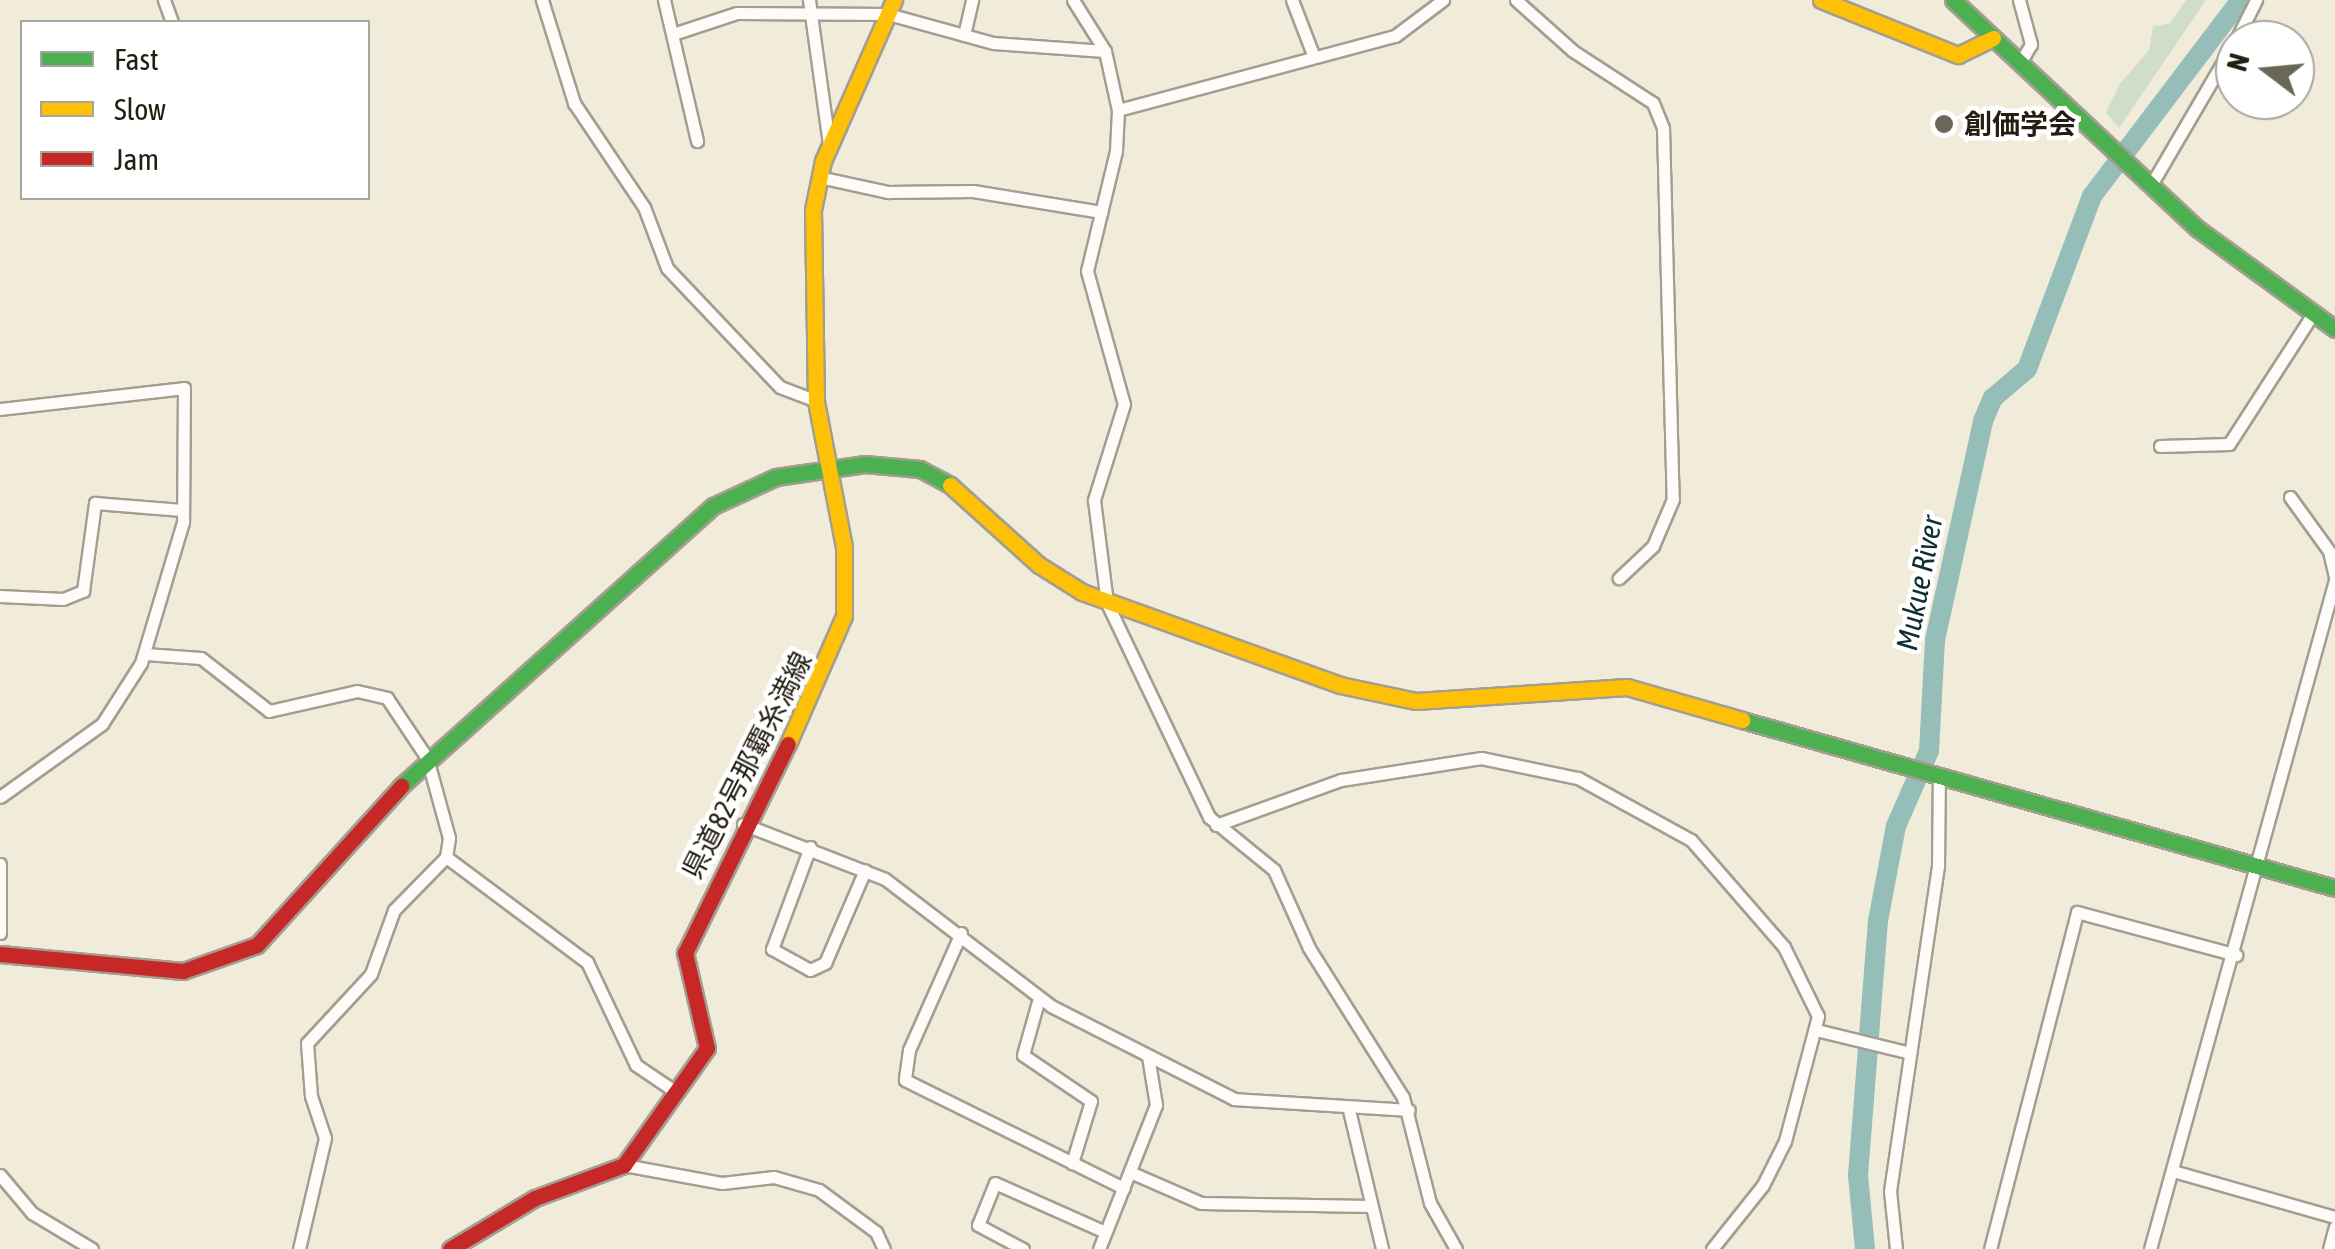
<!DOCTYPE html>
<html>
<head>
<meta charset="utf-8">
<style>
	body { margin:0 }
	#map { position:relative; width:2335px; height:1249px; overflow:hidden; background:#f1ebda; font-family:"Asap Condensed","Noto Sans JP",sans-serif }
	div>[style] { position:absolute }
	.green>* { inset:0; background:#d0dec9 }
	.river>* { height:20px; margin:-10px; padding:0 10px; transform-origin:10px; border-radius:10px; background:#95beb9 }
	.roads { filter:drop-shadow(2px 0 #a39e91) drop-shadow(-2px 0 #a39e91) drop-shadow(0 2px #a39e91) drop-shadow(0 -2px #a39e91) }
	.street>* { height:11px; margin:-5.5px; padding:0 5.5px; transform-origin:5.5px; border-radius:5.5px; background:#fdfcf9 }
	.fast>* { height:15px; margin:-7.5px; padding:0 7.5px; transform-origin:7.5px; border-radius:7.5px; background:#4caf50 }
	.slow>* { height:15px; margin:-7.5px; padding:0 7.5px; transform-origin:7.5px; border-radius:7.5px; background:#ffc107 }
	.jam>* { height:15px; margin:-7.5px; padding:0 7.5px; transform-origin:7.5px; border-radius:7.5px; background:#c62828 }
	.dots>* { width:28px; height:28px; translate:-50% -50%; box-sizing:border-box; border:5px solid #fff; border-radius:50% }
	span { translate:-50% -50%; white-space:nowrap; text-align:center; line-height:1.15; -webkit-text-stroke:9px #fff; paint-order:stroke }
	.poi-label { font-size:28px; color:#221e12; font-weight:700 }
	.left { translate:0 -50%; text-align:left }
	.street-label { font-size:28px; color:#221e12 }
	.water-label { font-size:30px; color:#102f30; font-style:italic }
	.legend { position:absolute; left:20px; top:20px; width:350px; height:180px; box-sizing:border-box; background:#fff; border:2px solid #a7a5a0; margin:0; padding:12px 18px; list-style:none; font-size:30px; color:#221e12 }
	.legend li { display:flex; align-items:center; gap:20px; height:50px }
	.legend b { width:50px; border:2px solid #a7a5a0 }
	.north { position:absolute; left:2215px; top:20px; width:100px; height:100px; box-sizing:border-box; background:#fff; border:2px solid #a7a5a0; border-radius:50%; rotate:286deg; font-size:28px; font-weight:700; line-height:40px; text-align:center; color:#221e12 }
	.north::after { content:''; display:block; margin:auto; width:35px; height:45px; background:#6a6658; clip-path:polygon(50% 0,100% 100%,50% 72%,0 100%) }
</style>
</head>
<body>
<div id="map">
	<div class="green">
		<div style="clip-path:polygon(2186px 0,2206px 0,2119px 128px,2106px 113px,2119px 85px,2149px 50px,2153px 27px,2170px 23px)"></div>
	</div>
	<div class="river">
		<div style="left:1865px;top:1249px;width:74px;rotate:-95.4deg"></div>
		<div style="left:1858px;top:1175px;width:255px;rotate:-85.5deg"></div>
		<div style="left:1878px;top:921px;width:97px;rotate:-79.3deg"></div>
		<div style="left:1896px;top:826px;width:82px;rotate:-66.3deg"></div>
		<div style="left:1929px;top:751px;width:111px;rotate:-86.9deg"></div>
		<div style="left:1935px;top:640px;width:224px;rotate:-77.6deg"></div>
		<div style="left:1983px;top:421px;width:25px;rotate:-67deg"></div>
		<div style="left:1993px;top:398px;width:45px;rotate:-40.5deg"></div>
		<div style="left:2027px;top:369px;width:185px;rotate:-69.4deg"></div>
		<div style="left:2092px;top:196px;width:246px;rotate:-52.8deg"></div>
	</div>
	<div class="roads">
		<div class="street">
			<div style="left:164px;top:0;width:23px;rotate:70deg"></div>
			<div style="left:542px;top:0;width:108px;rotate:72.7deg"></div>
			<div style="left:574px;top:103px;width:125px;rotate:56.1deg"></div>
			<div style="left:644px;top:207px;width:65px;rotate:69.3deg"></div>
			<div style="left:667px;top:268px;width:164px;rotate:46.5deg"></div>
			<div style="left:780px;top:387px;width:39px;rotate:21deg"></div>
			<div style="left:664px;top:0;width:145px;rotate:76.8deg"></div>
			<div style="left:809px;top:0;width:146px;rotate:82.1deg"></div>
			<div style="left:1073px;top:0;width:60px;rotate:57.9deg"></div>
			<div style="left:1105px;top:51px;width:60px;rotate:77.6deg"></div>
			<div style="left:1118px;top:110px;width:41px;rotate:92.8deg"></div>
			<div style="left:1116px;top:151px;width:123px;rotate:103.6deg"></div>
			<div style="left:1087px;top:271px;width:138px;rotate:74.5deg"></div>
			<div style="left:1124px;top:404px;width:101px;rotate:107.4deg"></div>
			<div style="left:1094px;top:500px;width:104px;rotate:82.8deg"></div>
			<div style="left:1107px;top:603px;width:237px;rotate:64.5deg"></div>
			<div style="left:1209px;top:817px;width:84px;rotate:39.2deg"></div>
			<div style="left:1274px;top:870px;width:85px;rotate:65.8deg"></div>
			<div style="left:1309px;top:948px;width:176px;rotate:57.8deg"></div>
			<div style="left:1403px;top:1097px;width:109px;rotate:75.7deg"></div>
			<div style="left:1430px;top:1203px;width:53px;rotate:60.5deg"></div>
			<div style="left:1292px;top:0;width:61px;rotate:68.9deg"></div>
			<div style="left:1516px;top:0;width:76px;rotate:41.8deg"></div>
			<div style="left:1573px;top:51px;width:95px;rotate:33deg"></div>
			<div style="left:1653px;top:103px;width:27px;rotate:68deg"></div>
			<div style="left:1663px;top:128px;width:371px;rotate:88.5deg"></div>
			<div style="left:1673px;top:499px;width:51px;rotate:113.1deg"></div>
			<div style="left:1653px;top:546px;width:47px;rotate:136.7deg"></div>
			<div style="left:2019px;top:0;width:46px;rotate:74.7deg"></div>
			<div style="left:2031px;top:44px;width:22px;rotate:120deg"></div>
			<div style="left:673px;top:34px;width:67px;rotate:-18.2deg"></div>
			<div style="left:737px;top:13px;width:151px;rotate:0.4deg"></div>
			<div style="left:888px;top:14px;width:109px;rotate:15.4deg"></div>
			<div style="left:993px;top:43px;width:112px;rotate:4.1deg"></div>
			<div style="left:964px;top:35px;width:36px;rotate:-77deg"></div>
			<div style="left:2236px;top:40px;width:45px;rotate:-63.4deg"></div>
			<div style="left:1118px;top:110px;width:287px;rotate:-15deg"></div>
			<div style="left:1395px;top:36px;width:60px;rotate:-36.9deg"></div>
			<div style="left:819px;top:177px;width:71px;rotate:12.3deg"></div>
			<div style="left:888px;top:192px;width:85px;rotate:-0.7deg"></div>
			<div style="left:973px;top:191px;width:130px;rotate:9.3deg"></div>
			<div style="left:2151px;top:185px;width:167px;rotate:-59.7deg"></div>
			<div style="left:0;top:409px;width:185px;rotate:-6.5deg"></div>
			<div style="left:184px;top:388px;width:134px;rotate:90.4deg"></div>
			<div style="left:183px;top:522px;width:147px;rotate:106.6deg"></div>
			<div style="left:141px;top:663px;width:72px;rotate:122.6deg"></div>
			<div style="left:102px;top:724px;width:125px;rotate:144.4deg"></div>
			<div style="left:2160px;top:446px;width:69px;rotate:-1.7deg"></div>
			<div style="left:2229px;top:444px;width:153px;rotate:-57.2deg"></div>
			<div style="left:2290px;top:497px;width:67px;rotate:54.2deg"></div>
			<div style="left:2329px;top:551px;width:28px;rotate:77deg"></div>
			<div style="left:0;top:596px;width:63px;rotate:2.7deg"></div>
			<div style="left:63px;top:599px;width:22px;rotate:-22deg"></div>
			<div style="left:83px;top:591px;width:89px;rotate:-82.2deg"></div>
			<div style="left:95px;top:503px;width:87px;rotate:4.6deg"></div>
			<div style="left:145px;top:654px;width:56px;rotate:4.1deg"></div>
			<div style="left:201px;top:658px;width:86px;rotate:37.9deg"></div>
			<div style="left:269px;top:711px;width:90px;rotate:-12.8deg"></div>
			<div style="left:357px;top:691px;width:31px;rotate:13deg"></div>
			<div style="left:387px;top:698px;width:72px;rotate:56.3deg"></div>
			<div style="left:427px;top:758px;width:83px;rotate:74.6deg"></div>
			<div style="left:449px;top:838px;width:19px;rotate:99deg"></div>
			<div style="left:446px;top:857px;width:74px;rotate:134.5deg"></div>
			<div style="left:394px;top:910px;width:68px;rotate:109.8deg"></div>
			<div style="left:371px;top:974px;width:94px;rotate:132.8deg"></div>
			<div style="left:307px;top:1043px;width:53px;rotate:85.7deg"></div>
			<div style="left:311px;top:1096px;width:44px;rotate:71.6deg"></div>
			<div style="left:325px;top:1138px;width:114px;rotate:103.2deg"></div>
			<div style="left:743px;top:824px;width:152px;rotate:21.2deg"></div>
			<div style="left:885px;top:879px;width:209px;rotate:37.4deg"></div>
			<div style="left:1051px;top:1006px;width:205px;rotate:26.9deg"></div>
			<div style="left:1234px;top:1099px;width:175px;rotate:3.6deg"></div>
			<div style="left:1216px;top:825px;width:133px;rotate:-19.8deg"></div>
			<div style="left:1341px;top:780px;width:142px;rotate:-8.9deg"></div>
			<div style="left:1481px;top:758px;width:99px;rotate:11.7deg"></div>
			<div style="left:1578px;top:778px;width:129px;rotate:28.8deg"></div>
			<div style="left:1691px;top:840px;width:142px;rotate:49deg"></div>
			<div style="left:1784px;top:947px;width:77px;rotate:63.8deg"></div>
			<div style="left:1818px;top:1016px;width:129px;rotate:104.8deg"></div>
			<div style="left:1785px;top:1141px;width:49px;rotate:116.6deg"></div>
			<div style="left:1763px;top:1185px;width:82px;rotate:128.6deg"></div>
			<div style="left:810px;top:847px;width:109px;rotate:110.4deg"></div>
			<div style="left:772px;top:949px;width:43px;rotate:28.9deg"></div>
			<div style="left:810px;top:970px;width:17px;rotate:-25deg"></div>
			<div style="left:825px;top:963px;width:101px;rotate:-66.7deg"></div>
			<div style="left:446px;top:857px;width:176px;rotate:36.7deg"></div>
			<div style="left:587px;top:962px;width:114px;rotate:64.6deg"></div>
			<div style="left:636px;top:1065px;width:48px;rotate:34deg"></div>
			<div style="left:0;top:864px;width:69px;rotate:90deg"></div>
			<div style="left:961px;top:933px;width:128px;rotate:114deg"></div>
			<div style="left:909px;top:1050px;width:30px;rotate:98deg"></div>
			<div style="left:905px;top:1080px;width:244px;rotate:26.3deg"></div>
			<div style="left:1039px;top:998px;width:59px;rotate:105.7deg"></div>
			<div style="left:1023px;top:1055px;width:82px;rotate:34.1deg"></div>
			<div style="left:1091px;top:1101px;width:65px;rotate:107deg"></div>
			<div style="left:1816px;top:1030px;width:97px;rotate:13.7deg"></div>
			<div style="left:1349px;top:1110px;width:143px;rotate:76.6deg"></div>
			<div style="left:624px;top:1165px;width:100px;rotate:10.4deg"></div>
			<div style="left:722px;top:1183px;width:52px;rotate:-6.6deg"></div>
			<div style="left:774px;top:1177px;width:47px;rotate:16.1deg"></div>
			<div style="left:819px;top:1190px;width:71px;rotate:36.4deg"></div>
			<div style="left:876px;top:1232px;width:19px;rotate:65deg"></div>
			<div style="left:2173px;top:1171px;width:168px;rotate:15.9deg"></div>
			<div style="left:1130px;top:1172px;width:77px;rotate:23.6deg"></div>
			<div style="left:1201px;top:1203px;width:168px;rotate:1deg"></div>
			<div style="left:0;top:1175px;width:50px;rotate:49.9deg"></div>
			<div style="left:32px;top:1213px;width:70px;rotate:31deg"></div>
			<div style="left:1023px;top:1249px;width:51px;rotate:-151.9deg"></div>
			<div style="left:978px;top:1225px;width:45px;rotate:-68deg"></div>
			<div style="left:995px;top:1183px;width:120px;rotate:24deg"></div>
			<div style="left:1099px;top:1249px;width:155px;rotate:-68.4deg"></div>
			<div style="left:1156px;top:1105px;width:50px;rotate:-99.3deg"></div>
			<div style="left:1896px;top:1249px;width:58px;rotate:-95.9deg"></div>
			<div style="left:1890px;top:1191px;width:330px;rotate:-81.6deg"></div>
			<div style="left:1938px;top:865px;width:91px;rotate:-89.4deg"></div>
			<div style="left:1990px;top:1249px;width:348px;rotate:-75.5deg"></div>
			<div style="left:2077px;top:912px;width:165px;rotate:15.1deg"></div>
			<div style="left:2150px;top:1249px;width:694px;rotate:-74.54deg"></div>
			<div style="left:2329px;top:1249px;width:23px;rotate:-75deg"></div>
		</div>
		<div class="fast">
			<div style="left:1953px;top:0;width:335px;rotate:43.1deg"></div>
			<div style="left:2198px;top:229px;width:170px;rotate:36.1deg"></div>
			<div style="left:1742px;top:720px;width:616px;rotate:15.82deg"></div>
			<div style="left:401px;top:786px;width:419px;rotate:-41.9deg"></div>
			<div style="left:713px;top:506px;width:69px;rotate:-24.7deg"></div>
			<div style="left:776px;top:477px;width:90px;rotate:-8.3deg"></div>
			<div style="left:865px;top:464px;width:55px;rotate:5.2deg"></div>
			<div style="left:920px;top:469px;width:34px;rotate:28deg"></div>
		</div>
		<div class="slow">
			<div style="left:1821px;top:0;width:148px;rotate:21.9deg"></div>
			<div style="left:1958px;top:55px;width:39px;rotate:-26deg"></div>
			<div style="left:950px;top:485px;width:120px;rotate:42deg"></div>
			<div style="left:1039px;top:565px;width:51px;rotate:32.1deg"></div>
			<div style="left:1082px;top:592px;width:274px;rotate:19.8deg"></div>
			<div style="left:1340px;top:685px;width:78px;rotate:11.9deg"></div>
			<div style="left:1416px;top:701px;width:211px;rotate:-3.8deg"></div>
			<div style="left:1627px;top:687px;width:120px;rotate:16deg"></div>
			<div style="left:788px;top:744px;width:140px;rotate:-66.4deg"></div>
			<div style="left:844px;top:616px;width:69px;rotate:-90deg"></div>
			<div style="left:844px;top:547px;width:149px;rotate:-100.9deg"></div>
			<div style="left:816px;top:401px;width:191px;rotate:-90.9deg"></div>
			<div style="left:813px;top:210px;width:50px;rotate:-78.5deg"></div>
			<div style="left:823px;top:161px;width:176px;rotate:-66.2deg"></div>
		</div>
		<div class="jam">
			<div style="left:0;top:954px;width:184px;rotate:5.3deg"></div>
			<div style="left:183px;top:971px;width:78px;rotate:-19.4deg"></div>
			<div style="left:257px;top:945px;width:215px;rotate:-47.8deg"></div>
			<div style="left:450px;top:1249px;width:99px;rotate:-31deg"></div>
			<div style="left:535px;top:1198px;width:95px;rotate:-20.3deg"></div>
			<div style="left:624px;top:1165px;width:143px;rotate:-54.6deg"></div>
			<div style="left:707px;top:1048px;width:98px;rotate:-103deg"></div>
			<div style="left:685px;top:953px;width:233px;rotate:-63.8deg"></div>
		</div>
	</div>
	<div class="dots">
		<div style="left:1944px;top:124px;background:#6a6658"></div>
	</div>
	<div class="poi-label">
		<span class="left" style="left:1964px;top:124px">創価学会</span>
	</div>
	<div class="street-label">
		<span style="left:747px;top:765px;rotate:-63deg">県道82号那覇糸満線</span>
	</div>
	<div class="water-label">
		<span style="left:1919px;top:583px;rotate:-79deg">Mukue River</span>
	</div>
	<ul class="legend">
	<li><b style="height:12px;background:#4caf50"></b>Fast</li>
	<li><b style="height:12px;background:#ffc107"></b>Slow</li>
	<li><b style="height:12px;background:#c62828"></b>Jam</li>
	</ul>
	<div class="north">N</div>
</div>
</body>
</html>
